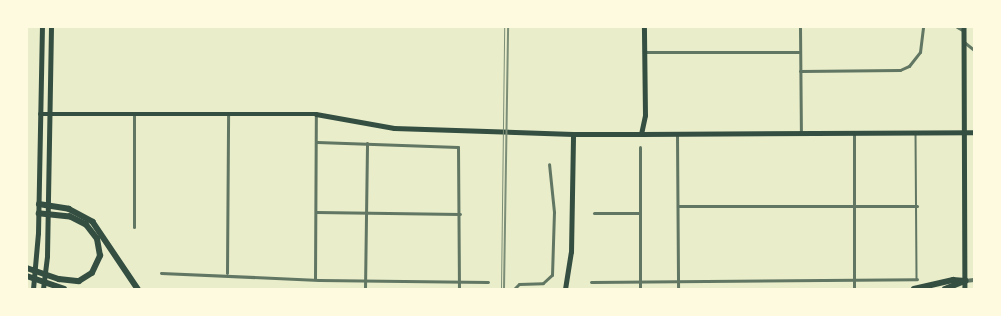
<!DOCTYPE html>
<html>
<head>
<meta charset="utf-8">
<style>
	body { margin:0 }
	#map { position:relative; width:1001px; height:316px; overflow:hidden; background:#e9edc9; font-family:"Work Sans",sans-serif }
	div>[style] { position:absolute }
	.service>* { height:1.5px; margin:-0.75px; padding:0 0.75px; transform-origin:0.75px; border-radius:0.75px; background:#617663 }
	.minor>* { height:3px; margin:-1.5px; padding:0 1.5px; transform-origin:1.5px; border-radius:1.5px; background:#617663 }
	.tertiary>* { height:4px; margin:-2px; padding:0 2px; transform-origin:2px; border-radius:2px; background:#617663 }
	.secondary>* { height:4.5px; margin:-2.25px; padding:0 2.25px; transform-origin:2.25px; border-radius:2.25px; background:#344e41 }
	.primary>* { height:5px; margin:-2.5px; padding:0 2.5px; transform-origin:2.5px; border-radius:2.5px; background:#344e41 }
	.motorway>* { height:5.5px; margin:-2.75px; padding:0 2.75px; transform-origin:2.75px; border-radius:2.75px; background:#344e41 }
	.tram>* { height:1px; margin:-0.5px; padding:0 0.5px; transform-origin:0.5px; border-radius:0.5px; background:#7c8e77 }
	.rail>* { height:1.5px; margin:-0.75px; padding:0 0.75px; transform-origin:0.75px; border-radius:0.75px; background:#7c8e77 }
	span { translate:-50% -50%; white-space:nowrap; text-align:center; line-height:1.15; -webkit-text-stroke:3.5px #fefae0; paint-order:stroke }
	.frame { position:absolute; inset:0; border:28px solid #fefae0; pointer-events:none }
</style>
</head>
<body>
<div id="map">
	<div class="service">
		<div style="left:916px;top:133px;width:146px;rotate:89.6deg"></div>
	</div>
	<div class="minor">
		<div style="left:800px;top:27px;width:106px;rotate:89.5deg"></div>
		<div style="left:957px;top:27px;width:8px;rotate:30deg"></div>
		<div style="left:964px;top:42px;width:13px;rotate:39deg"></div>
		<div style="left:645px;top:52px;width:154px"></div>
		<div style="left:800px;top:71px;width:100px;rotate:-0.6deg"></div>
		<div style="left:900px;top:70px;width:10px;rotate:-24deg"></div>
		<div style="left:909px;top:66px;width:18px;rotate:-52deg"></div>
		<div style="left:920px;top:52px;width:25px;rotate:-83deg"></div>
		<div style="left:854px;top:133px;width:156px;rotate:90deg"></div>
		<div style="left:677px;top:135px;width:154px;rotate:89.6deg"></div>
		<div style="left:317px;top:142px;width:141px;rotate:2deg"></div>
		<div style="left:458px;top:147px;width:142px;rotate:89.6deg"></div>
		<div style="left:678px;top:206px;width:239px"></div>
		<div style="left:316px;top:212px;width:144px;rotate:0.8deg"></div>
		<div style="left:594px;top:213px;width:45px"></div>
		<div style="left:134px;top:227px;width:112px;rotate:-90deg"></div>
		<div style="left:161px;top:273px;width:158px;rotate:2.5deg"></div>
		<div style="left:319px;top:280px;width:169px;rotate:0.7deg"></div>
		<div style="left:227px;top:273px;width:159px;rotate:-89.6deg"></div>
		<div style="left:315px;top:279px;width:165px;rotate:-89.7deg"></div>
		<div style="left:591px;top:282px;width:326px;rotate:-0.5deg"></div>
		<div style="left:365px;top:289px;width:146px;rotate:-89.2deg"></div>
		<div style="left:514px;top:289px;width:7px;rotate:-45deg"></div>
		<div style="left:519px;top:284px;width:24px;rotate:-2deg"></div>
		<div style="left:543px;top:283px;width:12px;rotate:-42deg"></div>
		<div style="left:552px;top:275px;width:63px;rotate:-88.2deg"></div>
		<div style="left:554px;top:212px;width:48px;rotate:-95.9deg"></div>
		<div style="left:640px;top:289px;width:142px;rotate:-90deg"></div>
	</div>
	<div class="tertiary">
		<div style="left:965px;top:281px;width:9px;rotate:-6deg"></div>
	</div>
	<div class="secondary">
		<div style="left:964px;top:27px;width:262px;rotate:89.8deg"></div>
		<div style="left:40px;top:114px;width:276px"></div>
		<div style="left:316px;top:114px;width:79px;rotate:10.2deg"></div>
		<div style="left:394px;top:128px;width:179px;rotate:1.9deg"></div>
		<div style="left:641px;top:134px;width:333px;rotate:-0.3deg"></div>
	</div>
	<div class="primary">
		<div style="left:33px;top:289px;width:56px;rotate:-84.9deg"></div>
		<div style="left:38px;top:233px;width:206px;rotate:-88.9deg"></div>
		<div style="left:43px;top:289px;width:33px;rotate:-83deg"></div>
		<div style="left:47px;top:256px;width:229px;rotate:-89deg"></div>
		<div style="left:565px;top:289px;width:37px;rotate:-81deg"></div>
		<div style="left:571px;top:252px;width:118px;rotate:-89deg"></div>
		<div style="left:573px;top:134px;width:68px"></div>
		<div style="left:641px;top:134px;width:19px;rotate:-78deg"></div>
		<div style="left:645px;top:115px;width:88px;rotate:-90.7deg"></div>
	</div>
	<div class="motorway">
		<div style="left:39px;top:204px;width:30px;rotate:9deg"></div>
		<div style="left:69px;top:209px;width:27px;rotate:28deg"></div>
		<div style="left:93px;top:222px;width:81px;rotate:56.1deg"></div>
		<div style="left:27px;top:268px;width:34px;rotate:19deg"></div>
		<div style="left:59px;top:279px;width:20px;rotate:6deg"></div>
		<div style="left:79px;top:281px;width:15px;rotate:-32deg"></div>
		<div style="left:92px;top:273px;width:19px;rotate:-65deg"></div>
		<div style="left:100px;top:256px;width:17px;rotate:-100deg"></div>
		<div style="left:97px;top:239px;width:18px;rotate:-128deg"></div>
		<div style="left:86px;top:225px;width:18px;rotate:-153deg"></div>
		<div style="left:70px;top:217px;width:31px;rotate:-174deg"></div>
		<div style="left:27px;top:276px;width:39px;rotate:19deg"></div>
		<div style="left:914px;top:289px;width:40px;rotate:-13deg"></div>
		<div style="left:953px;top:280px;width:12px;rotate:5deg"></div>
		<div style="left:945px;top:289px;width:22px;rotate:-22deg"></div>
	</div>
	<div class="tram">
		<div style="left:501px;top:289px;width:262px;rotate:-89.3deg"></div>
	</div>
	<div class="rail">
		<div style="left:504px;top:289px;width:262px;rotate:-89.1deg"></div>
	</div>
	<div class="frame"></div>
</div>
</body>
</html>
